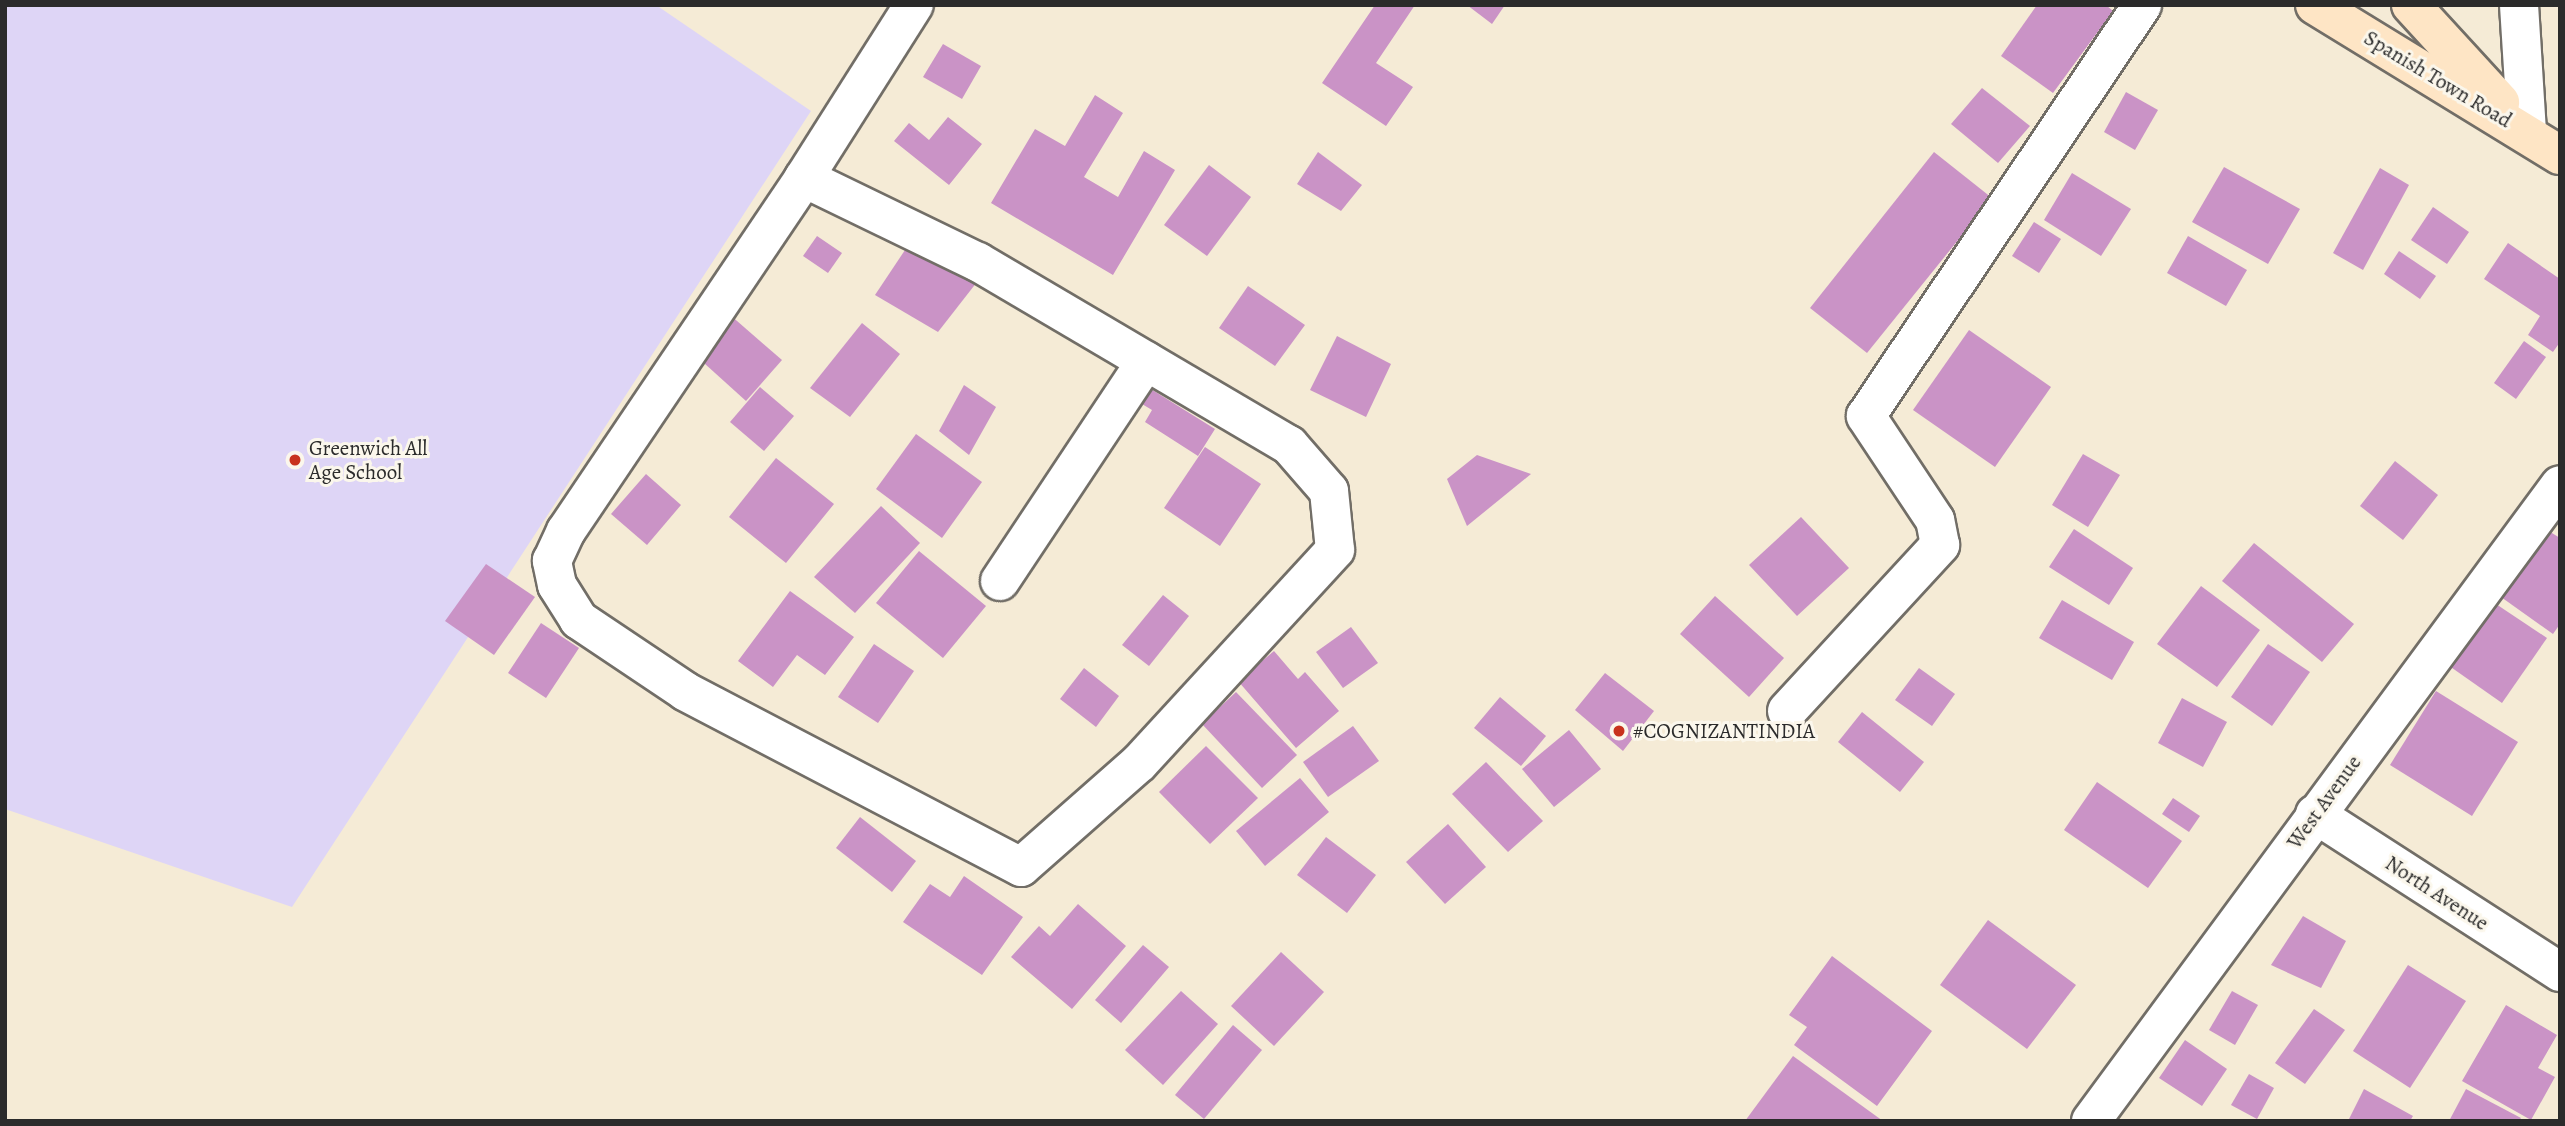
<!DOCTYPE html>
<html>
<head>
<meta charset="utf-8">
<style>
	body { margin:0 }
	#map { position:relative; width:2565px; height:1126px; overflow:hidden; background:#f5ebd6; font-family:Alegreya,serif }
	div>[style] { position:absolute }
	.built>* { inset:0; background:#ded5f6 }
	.building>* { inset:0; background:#ca93c6 }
	.roads { filter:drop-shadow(2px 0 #726e67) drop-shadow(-2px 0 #726e67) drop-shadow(0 2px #726e67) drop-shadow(0 -2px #726e67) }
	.minor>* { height:38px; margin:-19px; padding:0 19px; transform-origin:19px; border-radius:19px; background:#fff }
	.secondary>* { height:38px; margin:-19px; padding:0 19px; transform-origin:19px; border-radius:19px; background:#fee5c5 }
	.dots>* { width:19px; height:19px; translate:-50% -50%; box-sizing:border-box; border:4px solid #fbf7ec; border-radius:50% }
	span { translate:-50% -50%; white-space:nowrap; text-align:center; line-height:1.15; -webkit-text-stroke:6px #fbf7ec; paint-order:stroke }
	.street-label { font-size:21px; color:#2b2b2b }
	.poi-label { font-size:21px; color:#2b2b2b }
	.left { translate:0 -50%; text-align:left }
	.frame { position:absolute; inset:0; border:7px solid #2b2b2b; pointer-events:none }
</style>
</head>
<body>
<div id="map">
	<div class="built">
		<div style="clip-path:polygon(5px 5px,656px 5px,811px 111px,292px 907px,5px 809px)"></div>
	</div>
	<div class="building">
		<div style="clip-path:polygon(1375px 5px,1415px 5px,1376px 63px,1413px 87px,1386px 126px,1322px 83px)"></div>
		<div style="clip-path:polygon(1467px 5px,1505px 5px,1492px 24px)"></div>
		<div style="clip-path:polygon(2037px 5px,2106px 5px,2113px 11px,2053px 93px,2001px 56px)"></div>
		<div style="clip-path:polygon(943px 44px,981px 66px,962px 99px,923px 77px)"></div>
		<div style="clip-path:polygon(1982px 88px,2030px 126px,1998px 163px,1951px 124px)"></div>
		<div style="clip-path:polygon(2126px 92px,2158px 110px,2135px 150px,2104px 132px)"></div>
		<div style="clip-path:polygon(1095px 95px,1123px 113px,1084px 177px,1118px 197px,1144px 151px,1175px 170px,1113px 275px,991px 203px,1035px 129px,1065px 146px)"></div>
		<div style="clip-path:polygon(948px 117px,982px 144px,949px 185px,894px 141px,909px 123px,929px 140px)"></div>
		<div style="clip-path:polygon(1318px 152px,1362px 185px,1341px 211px,1297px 184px)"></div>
		<div style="clip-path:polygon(1934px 152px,1992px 198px,1867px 353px,1810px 308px)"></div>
		<div style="clip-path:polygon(1209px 165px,1251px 197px,1207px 256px,1164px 225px)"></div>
		<div style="clip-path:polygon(2224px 167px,2300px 209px,2268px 264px,2192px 222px)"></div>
		<div style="clip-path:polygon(2380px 168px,2409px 185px,2363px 270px,2333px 253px)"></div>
		<div style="clip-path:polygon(2072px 173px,2131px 209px,2101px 256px,2044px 220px)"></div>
		<div style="clip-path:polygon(2433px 207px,2469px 232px,2447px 264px,2411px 240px)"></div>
		<div style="clip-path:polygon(2034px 222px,2061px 239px,2039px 273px,2012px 256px)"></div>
		<div style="clip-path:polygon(817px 236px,842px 253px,828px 273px,803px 256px)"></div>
		<div style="clip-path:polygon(2188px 236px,2247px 270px,2226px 306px,2167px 273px)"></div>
		<div style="clip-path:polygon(2508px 243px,2560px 279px,2560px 342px,2553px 352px,2528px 335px,2540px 316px,2484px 279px)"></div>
		<div style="clip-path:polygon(905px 250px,977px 282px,938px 332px,875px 295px)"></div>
		<div style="clip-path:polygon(2399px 251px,2436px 276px,2420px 299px,2384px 274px)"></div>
		<div style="clip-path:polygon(1248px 286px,1305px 325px,1275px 366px,1219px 328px)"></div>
		<div style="clip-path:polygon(729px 314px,782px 360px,746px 401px,694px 354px)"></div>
		<div style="clip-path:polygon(862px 323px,900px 354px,850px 417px,810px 388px)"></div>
		<div style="clip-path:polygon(1969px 330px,2051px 387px,1995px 467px,1913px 410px)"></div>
		<div style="clip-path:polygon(1337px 336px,1391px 364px,1366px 417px,1310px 390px)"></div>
		<div style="clip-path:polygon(2524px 341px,2546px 357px,2516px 399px,2494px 383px)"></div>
		<div style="clip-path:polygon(964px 385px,996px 407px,969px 455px,939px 431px)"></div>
		<div style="clip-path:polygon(1146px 386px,1215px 429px,1198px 456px,1145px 422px,1152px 410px,1137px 401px)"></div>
		<div style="clip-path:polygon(760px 387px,794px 416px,764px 451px,730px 422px)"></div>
		<div style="clip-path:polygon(916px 434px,982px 482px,942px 538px,876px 489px)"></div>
		<div style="clip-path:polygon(1205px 447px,1261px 484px,1220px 546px,1164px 508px)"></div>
		<div style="clip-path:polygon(2083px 454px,2120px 475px,2088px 527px,2052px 505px)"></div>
		<div style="clip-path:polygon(1477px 455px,1531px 474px,1467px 526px,1447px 479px)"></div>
		<div style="clip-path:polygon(776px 458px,834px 504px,786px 563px,729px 517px)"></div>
		<div style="clip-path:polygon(2395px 461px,2438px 495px,2403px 540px,2360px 506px)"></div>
		<div style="clip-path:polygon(646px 474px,681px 505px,647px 545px,611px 514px)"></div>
		<div style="clip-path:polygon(881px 506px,920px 543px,855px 613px,814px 577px)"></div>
		<div style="clip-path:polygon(1801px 517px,1849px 568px,1797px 616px,1749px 565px)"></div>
		<div style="clip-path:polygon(2074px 529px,2133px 568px,2109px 605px,2049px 567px)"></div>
		<div style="clip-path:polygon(2547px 530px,2560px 538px,2560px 624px,2553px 634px,2501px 597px)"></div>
		<div style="clip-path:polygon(2254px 543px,2354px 624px,2322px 662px,2222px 581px)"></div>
		<div style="clip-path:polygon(919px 551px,986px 606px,943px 658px,876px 603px)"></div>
		<div style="clip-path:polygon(486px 564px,535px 597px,494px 655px,445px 621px)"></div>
		<div style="clip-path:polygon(2201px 586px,2260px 630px,2217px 687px,2157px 644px)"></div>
		<div style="clip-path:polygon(790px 591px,854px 637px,825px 675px,797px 655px,773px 687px,738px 661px)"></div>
		<div style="clip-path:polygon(1163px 595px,1189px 616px,1149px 666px,1122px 645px)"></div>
		<div style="clip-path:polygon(1715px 596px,1784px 658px,1749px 697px,1680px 634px)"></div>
		<div style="clip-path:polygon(2062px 600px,2134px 642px,2112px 680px,2039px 638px)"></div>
		<div style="clip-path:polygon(2490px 600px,2547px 638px,2502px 703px,2445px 663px)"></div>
		<div style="clip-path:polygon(541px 623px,579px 648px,546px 698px,508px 673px)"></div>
		<div style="clip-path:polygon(1351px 627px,1378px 663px,1343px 688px,1316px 652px)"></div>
		<div style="clip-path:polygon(874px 644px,914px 671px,878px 723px,838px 697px)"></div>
		<div style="clip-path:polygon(2268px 644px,2310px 672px,2272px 726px,2231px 697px)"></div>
		<div style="clip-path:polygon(1274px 651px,1298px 679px,1305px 672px,1339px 711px,1296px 748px,1238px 681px)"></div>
		<div style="clip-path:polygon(1084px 668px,1119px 696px,1096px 727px,1060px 699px)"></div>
		<div style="clip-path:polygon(1919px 668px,1955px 694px,1932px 726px,1895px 700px)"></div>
		<div style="clip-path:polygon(1605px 673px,1654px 711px,1623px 751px,1575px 710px)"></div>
		<div style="clip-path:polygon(2436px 691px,2518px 742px,2472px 816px,2390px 765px)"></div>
		<div style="clip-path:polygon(1236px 692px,1297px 755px,1262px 788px,1202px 724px)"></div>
		<div style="clip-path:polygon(1500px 697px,1546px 736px,1521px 766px,1474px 728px)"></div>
		<div style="clip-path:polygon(2182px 698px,2227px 722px,2203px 767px,2158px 743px)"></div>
		<div style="clip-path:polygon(1862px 712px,1924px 762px,1900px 792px,1838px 742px)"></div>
		<div style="clip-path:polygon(1353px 726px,1379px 761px,1328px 797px,1303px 762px)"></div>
		<div style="clip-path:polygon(1569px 730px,1601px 769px,1554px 807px,1522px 769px)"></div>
		<div style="clip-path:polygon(1206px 746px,1258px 798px,1210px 844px,1159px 792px)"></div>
		<div style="clip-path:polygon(1486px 762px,1543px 821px,1508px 852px,1452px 794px)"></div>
		<div style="clip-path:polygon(1300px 778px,1329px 812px,1265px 866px,1236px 831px)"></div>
		<div style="clip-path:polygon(2097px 782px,2182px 841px,2148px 888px,2064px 830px)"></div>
		<div style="clip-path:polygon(2173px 798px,2200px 816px,2189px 832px,2162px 814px)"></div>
		<div style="clip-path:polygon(860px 817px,916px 861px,892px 892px,836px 848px)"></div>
		<div style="clip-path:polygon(1448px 824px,1486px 867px,1445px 904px,1406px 862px)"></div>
		<div style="clip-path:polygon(1326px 837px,1376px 875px,1347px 913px,1297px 875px)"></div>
		<div style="clip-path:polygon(964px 876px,1023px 917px,982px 975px,903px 922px,930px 884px,950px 897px)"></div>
		<div style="clip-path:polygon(1078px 904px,1126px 946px,1072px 1009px,1011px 957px,1039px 926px,1050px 936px)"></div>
		<div style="clip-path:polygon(2303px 916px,2346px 941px,2321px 988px,2271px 965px)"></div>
		<div style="clip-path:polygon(1988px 920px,2076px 985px,2027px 1049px,1940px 985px)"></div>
		<div style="clip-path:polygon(1143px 945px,1169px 967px,1121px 1023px,1095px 1000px)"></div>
		<div style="clip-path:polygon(1281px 952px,1324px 992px,1274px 1046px,1231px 1006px)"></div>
		<div style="clip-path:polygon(1832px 956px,1932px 1031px,1877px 1106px,1794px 1045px,1807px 1027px,1789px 1015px)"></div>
		<div style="clip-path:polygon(2408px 965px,2466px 1001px,2410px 1088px,2353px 1051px)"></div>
		<div style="clip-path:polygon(1181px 991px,1218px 1024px,1163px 1085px,1125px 1050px)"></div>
		<div style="clip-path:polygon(2232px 991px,2258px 1005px,2235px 1045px,2209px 1030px)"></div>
		<div style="clip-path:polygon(2506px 1005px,2557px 1035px,2538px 1068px,2555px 1077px,2531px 1120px,2462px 1081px)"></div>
		<div style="clip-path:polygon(2314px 1009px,2345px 1030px,2305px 1084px,2275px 1063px)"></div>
		<div style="clip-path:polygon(1233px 1025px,1262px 1050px,1204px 1119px,1175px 1095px)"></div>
		<div style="clip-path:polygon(2185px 1040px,2227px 1069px,2202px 1106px,2159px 1078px)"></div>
		<div style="clip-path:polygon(1793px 1056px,1883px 1121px,1745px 1121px)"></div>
		<div style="clip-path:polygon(2249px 1074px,2274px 1088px,2257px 1119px,2231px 1105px)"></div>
		<div style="clip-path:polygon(2364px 1089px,2413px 1116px,2410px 1121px,2348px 1121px)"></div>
		<div style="clip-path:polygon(2466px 1089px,2521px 1118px,2519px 1121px,2449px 1121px)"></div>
	</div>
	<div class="roads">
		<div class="minor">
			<div style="left:2519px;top:5px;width:127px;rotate:86.4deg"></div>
			<div style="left:804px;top:178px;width:193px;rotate:25.8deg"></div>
			<div style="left:978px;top:262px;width:361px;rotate:30.5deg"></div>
			<div style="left:1289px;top:445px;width:61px;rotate:49deg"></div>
			<div style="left:1329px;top:491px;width:59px;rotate:84.2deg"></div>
			<div style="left:1335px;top:550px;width:289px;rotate:132.6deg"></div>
			<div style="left:1139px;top:763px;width:157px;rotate:138.6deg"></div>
			<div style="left:1021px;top:867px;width:379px;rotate:-152.4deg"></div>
			<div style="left:685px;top:691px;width:128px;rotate:-146.2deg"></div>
			<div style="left:579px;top:620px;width:41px;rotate:-122.2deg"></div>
			<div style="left:557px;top:585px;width:25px;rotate:-102deg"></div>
			<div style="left:552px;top:561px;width:33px;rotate:-65deg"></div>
			<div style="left:566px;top:531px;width:426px;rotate:-56deg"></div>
			<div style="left:804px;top:178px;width:205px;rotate:-57.6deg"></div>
			<div style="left:1000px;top:581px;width:264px;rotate:-56.4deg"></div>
			<div style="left:1787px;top:711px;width:226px;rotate:-47.3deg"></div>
			<div style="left:1940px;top:545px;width:25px;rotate:-101deg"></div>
			<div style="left:1935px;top:520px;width:125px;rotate:-123.6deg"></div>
			<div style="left:1866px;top:416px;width:495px;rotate:-56.1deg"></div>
			<div style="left:2315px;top:814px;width:292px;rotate:32.8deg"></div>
			<div style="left:2091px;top:1121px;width:790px;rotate:-53.59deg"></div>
		</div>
		<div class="secondary">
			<div style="left:2315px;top:5px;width:287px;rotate:31.5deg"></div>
			<div style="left:2411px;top:5px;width:132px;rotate:47.5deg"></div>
		</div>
	</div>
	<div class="dots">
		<div style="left:295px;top:460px;background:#c8321e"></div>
		<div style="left:1619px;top:731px;background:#c8321e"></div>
	</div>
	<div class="street-label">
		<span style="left:2438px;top:79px;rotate:31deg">Spanish Town Road</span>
		<span style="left:2324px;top:802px;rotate:-54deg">West Avenue</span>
		<span style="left:2437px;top:893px;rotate:33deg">North Avenue</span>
	</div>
	<div class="poi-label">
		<span class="left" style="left:309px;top:460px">Greenwich All<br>Age School</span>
		<span class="left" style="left:1633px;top:731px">#COGNIZANTINDIA</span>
	</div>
	<div class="frame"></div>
</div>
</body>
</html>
